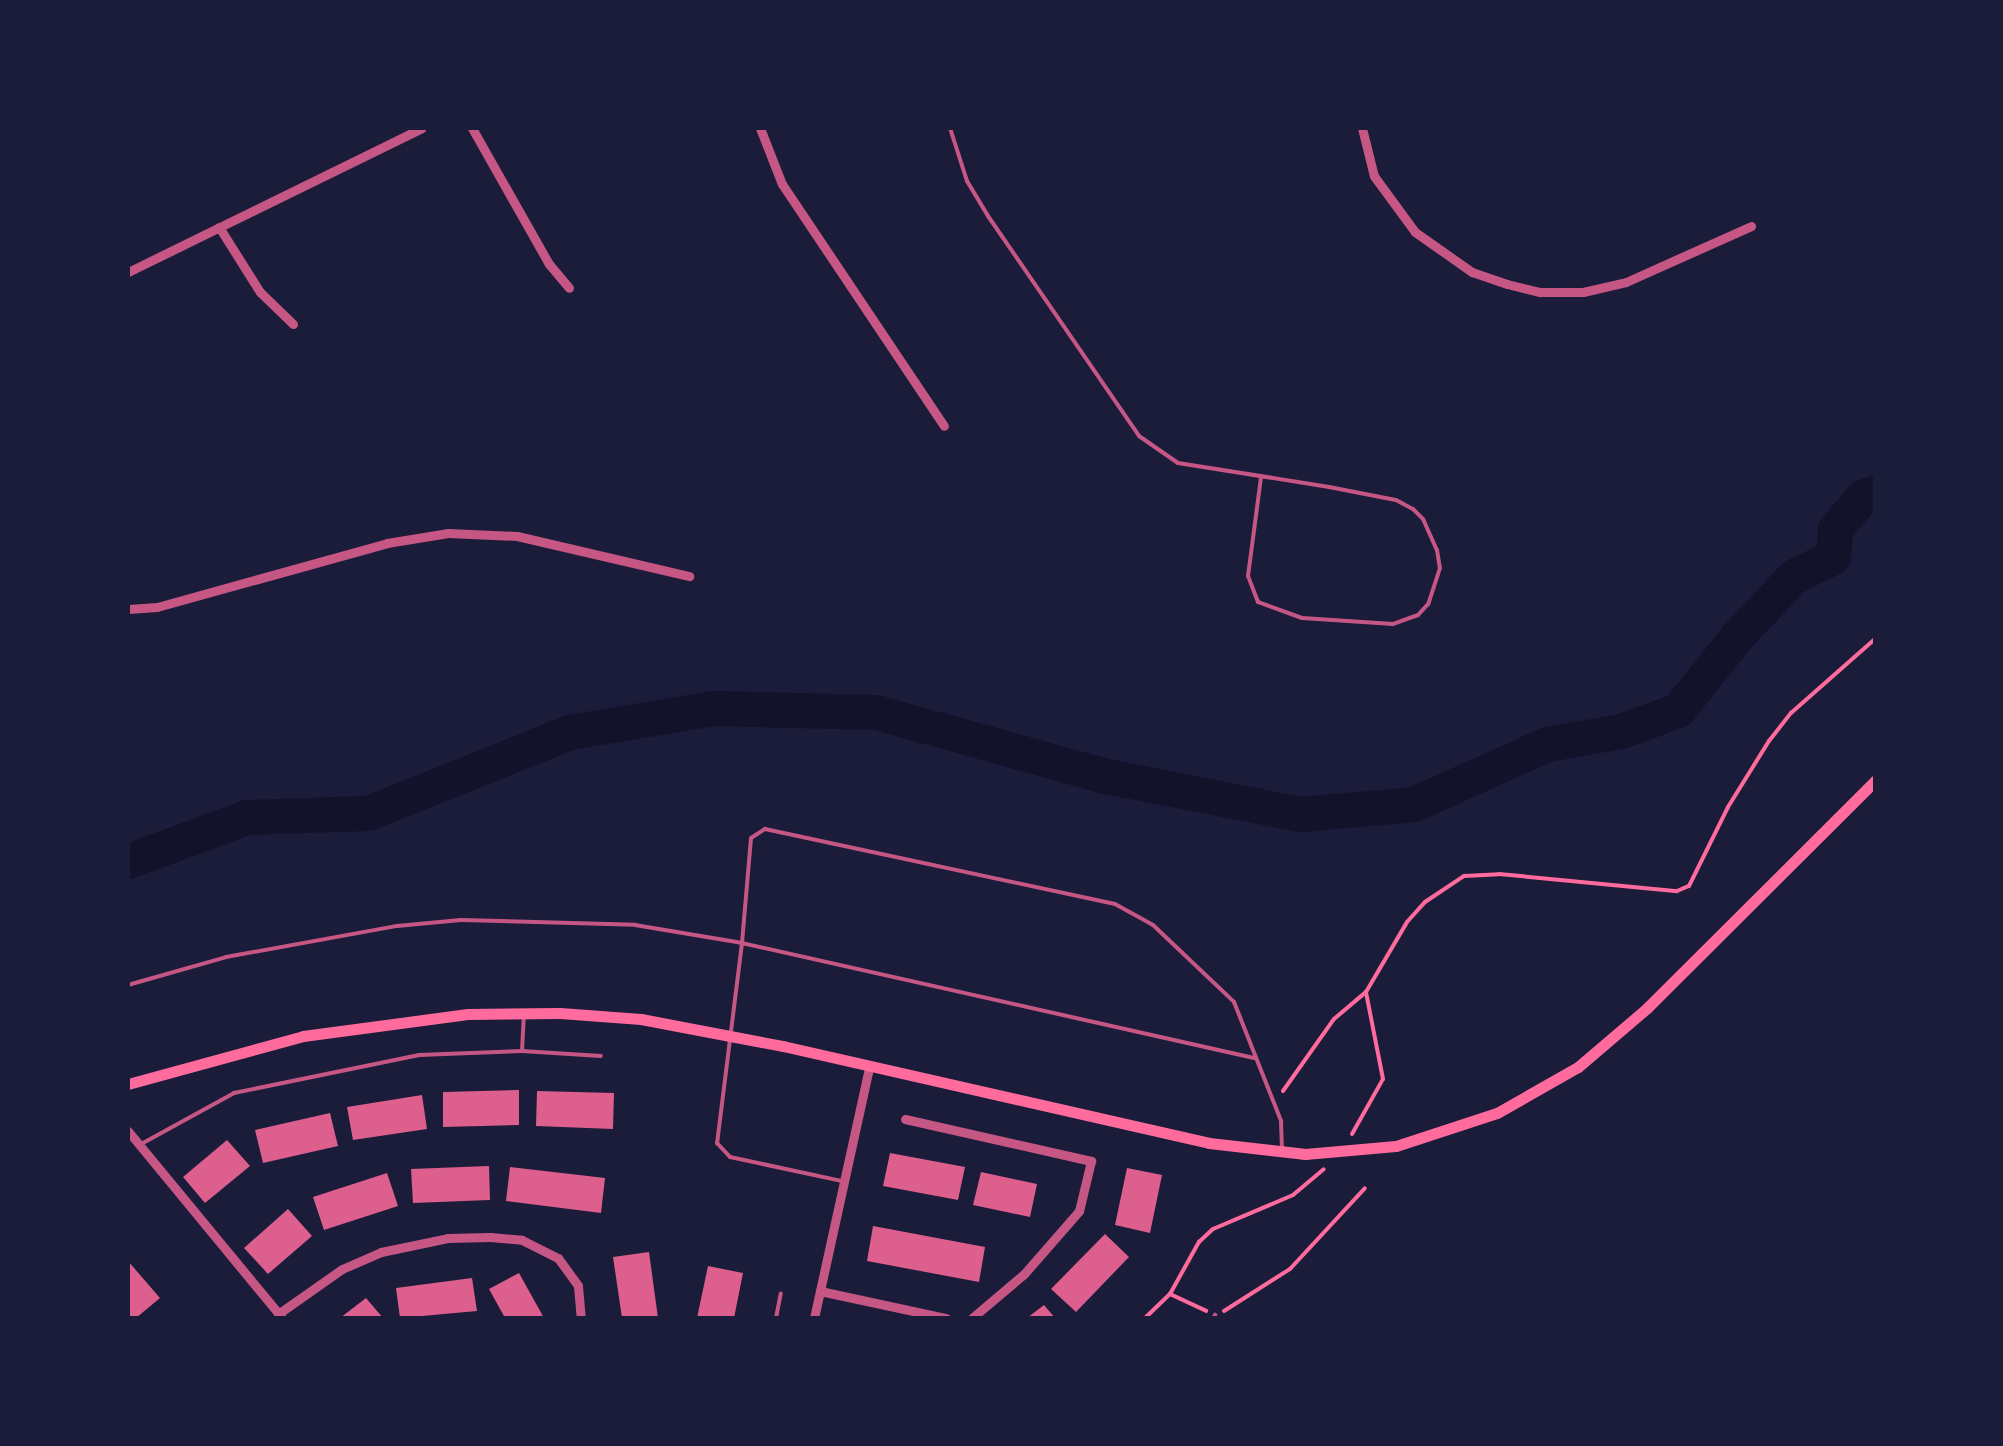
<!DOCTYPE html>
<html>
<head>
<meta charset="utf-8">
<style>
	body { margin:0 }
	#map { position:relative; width:2003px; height:1446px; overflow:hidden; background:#1b1b3a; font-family:"Roboto Condensed",sans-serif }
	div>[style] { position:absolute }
	.river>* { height:35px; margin:-17.5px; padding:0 17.5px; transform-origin:17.5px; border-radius:17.5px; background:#12122b }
	.building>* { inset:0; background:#dd5f8e }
	.path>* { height:4px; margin:-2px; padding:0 2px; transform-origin:2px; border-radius:2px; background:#ff6b9d }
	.service>* { height:4px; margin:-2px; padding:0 2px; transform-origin:2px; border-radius:2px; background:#c65784 }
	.minor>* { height:9px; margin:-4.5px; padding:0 4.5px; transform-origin:4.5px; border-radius:4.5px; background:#c65784 }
	.secondary>* { height:11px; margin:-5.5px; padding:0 5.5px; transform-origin:5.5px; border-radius:5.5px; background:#ff6b9d }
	span { translate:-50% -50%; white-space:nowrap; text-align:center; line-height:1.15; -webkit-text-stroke:8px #1b1b3a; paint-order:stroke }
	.frame { position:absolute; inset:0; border:130px solid #1b1b3a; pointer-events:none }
</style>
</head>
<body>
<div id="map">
	<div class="river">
		<div style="left:128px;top:861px;width:127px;rotate:-20.3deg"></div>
		<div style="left:247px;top:817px;width:121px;rotate:-1.9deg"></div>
		<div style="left:368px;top:813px;width:217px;rotate:-21.9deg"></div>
		<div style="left:569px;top:732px;width:146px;rotate:-9.5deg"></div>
		<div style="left:713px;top:708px;width:163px;rotate:1.4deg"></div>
		<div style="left:876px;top:712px;width:234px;rotate:15.6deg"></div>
		<div style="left:1101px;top:775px;width:203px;rotate:11.1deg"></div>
		<div style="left:1300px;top:814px;width:114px;rotate:-5deg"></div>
		<div style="left:1414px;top:804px;width:146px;rotate:-24.3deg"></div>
		<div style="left:1547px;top:744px;width:75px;rotate:-10deg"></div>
		<div style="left:1621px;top:731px;width:61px;rotate:-20.2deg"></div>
		<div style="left:1678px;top:710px;width:96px;rotate:-51.3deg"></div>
		<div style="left:1738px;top:635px;width:81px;rotate:-46.5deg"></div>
		<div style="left:1794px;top:576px;width:43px;rotate:-26deg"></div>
		<div style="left:1833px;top:557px;width:28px;rotate:-86deg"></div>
		<div style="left:1835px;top:529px;width:42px;rotate:-49.8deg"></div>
		<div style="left:1862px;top:497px;width:15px;rotate:-20deg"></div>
	</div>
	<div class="building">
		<div style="clip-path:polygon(519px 1090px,519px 1125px,443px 1127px,443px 1092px)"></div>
		<div style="clip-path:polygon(537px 1091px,614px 1093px,613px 1129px,536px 1126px)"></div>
		<div style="clip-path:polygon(422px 1095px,427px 1129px,353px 1140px,347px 1107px)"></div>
		<div style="clip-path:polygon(330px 1113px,338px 1146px,263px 1163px,255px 1130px)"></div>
		<div style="clip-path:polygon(227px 1140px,250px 1166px,205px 1203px,183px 1177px)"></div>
		<div style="clip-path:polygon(890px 1153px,965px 1167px,958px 1200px,883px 1186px)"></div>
		<div style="clip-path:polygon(489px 1166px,490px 1200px,413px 1203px,411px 1169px)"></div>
		<div style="clip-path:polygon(510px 1167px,605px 1178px,601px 1213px,506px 1201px)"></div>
		<div style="clip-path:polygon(1127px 1168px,1162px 1175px,1150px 1233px,1115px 1225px)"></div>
		<div style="clip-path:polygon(981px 1172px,1037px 1184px,1030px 1217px,973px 1205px)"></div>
		<div style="clip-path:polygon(387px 1173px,398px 1206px,324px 1230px,313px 1197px)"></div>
		<div style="clip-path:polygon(288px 1209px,312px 1236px,268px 1274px,244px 1248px)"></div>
		<div style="clip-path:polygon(873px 1226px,985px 1247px,979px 1282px,867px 1261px)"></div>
		<div style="clip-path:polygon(1105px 1234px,1129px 1257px,1076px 1312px,1051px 1289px)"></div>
		<div style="clip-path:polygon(649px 1252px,658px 1318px,622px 1318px,613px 1257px)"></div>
		<div style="clip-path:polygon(128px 1261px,160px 1298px,136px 1318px,128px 1318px)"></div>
		<div style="clip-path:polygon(708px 1266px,743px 1273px,734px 1318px,697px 1318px)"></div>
		<div style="clip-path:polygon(519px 1273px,544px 1318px,505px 1318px,489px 1289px)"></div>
		<div style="clip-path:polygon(472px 1278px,477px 1311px,400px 1318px,396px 1288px)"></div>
		<div style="clip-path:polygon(366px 1298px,383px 1318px,340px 1318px)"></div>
		<div style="clip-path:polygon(1044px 1305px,1055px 1318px,1027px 1318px)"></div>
	</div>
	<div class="path">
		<div style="left:1283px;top:1091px;width:88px;rotate:-54.7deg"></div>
		<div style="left:1334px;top:1019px;width:42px;rotate:-40.2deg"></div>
		<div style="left:1352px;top:1134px;width:63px;rotate:-60.6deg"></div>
		<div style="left:1383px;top:1079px;width:89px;rotate:-101.1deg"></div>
		<div style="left:1366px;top:992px;width:81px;rotate:-59.6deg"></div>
		<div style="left:1407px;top:922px;width:27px;rotate:-48deg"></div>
		<div style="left:1425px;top:902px;width:47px;rotate:-33.7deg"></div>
		<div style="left:1464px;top:876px;width:35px;rotate:-3deg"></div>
		<div style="left:1499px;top:874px;width:179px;rotate:5.5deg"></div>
		<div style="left:1677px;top:891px;width:13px;rotate:-23deg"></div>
		<div style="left:1689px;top:886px;width:88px;rotate:-63.7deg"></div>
		<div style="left:1728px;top:807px;width:78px;rotate:-58.2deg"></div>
		<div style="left:1769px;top:741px;width:36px;rotate:-52deg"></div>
		<div style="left:1791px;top:713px;width:113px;rotate:-41.4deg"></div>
		<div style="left:1170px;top:1294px;width:40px;rotate:25deg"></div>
		<div style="left:1224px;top:1311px;width:78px;rotate:-32.5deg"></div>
		<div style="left:1290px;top:1269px;width:110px;rotate:-47.2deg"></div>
		<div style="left:1145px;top:1318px;width:35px;rotate:-44deg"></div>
		<div style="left:1170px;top:1294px;width:60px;rotate:-60.9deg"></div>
		<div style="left:1199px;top:1242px;width:19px;rotate:-43deg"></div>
		<div style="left:1213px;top:1229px;width:87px;rotate:-23deg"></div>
		<div style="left:1293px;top:1195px;width:40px;rotate:-40deg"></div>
	</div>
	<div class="service">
		<div style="left:950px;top:128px;width:56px;rotate:72.2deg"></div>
		<div style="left:967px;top:181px;width:41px;rotate:59deg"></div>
		<div style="left:988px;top:216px;width:267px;rotate:55.5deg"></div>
		<div style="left:1139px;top:436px;width:47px;rotate:34.7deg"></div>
		<div style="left:1178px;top:463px;width:153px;rotate:9deg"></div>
		<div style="left:1329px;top:487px;width:68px;rotate:11deg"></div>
		<div style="left:1396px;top:500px;width:19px;rotate:28deg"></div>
		<div style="left:1413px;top:509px;width:14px;rotate:45deg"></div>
		<div style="left:1423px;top:519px;width:34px;rotate:66deg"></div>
		<div style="left:1437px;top:550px;width:18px;rotate:81deg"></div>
		<div style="left:1440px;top:568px;width:38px;rotate:108deg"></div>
		<div style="left:1428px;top:604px;width:15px;rotate:132deg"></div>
		<div style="left:1418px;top:615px;width:27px;rotate:160deg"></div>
		<div style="left:1393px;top:624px;width:91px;rotate:-176.2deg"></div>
		<div style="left:1302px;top:618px;width:47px;rotate:-160deg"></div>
		<div style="left:1258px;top:602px;width:28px;rotate:-111deg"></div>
		<div style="left:1248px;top:576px;width:100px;rotate:-82.5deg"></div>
		<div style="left:128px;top:985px;width:102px;rotate:-15.9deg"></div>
		<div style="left:226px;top:957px;width:174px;rotate:-10.3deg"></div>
		<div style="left:397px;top:926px;width:64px;rotate:-5.4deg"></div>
		<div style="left:461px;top:920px;width:174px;rotate:1.6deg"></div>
		<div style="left:635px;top:925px;width:109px;rotate:9.5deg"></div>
		<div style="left:742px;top:943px;width:202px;rotate:97.1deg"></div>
		<div style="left:717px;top:1143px;width:19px;rotate:47deg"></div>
		<div style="left:730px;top:1157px;width:115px;rotate:12.1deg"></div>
		<div style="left:522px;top:1051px;width:79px;rotate:3.6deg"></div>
		<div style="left:1254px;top:1058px;width:525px;rotate:-167.34deg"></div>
		<div style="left:742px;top:943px;width:105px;rotate:-85.1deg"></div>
		<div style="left:751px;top:838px;width:17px;rotate:-33deg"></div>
		<div style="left:765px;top:829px;width:358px;rotate:12.1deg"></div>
		<div style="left:1115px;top:904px;width:43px;rotate:28.9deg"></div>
		<div style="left:1153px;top:925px;width:112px;rotate:43.5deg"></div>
		<div style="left:1234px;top:1002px;width:128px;rotate:68.4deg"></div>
		<div style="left:1281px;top:1121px;width:26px;rotate:88deg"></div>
		<div style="left:143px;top:1143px;width:104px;rotate:-28.8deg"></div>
		<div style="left:234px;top:1093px;width:189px;rotate:-11.6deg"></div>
		<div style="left:419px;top:1055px;width:103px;rotate:-2.2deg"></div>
		<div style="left:522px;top:1051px;width:35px;rotate:-87deg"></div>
		<div style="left:776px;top:1318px;width:25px;rotate:-79deg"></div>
		<div style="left:1213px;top:1318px;width:4px;rotate:-56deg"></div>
	</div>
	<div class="minor">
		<div style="left:472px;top:128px;width:156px;rotate:60.5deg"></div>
		<div style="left:549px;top:264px;width:31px;rotate:50deg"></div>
		<div style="left:760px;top:128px;width:60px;rotate:68.6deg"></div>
		<div style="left:782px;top:184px;width:291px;rotate:56.2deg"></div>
		<div style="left:1362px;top:128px;width:49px;rotate:76deg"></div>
		<div style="left:1374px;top:176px;width:69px;rotate:53.8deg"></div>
		<div style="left:1415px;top:232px;width:70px;rotate:35.1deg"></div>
		<div style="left:1472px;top:272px;width:37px;rotate:19deg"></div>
		<div style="left:1507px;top:284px;width:34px;rotate:14deg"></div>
		<div style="left:1540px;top:292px;width:43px"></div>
		<div style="left:1583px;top:292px;width:44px;rotate:-13.1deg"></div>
		<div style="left:1626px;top:282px;width:137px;rotate:-24.1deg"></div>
		<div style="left:219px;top:227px;width:77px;rotate:57.8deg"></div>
		<div style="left:260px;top:292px;width:46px;rotate:44.1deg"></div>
		<div style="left:128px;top:272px;width:327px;rotate:-26.1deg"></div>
		<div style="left:128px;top:609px;width:29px;rotate:-4deg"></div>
		<div style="left:157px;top:607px;width:239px;rotate:-15.5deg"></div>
		<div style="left:387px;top:543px;width:62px;rotate:-9.3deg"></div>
		<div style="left:448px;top:533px;width:69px;rotate:2.5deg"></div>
		<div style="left:517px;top:536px;width:177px;rotate:13.1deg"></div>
		<div style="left:905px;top:1119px;width:191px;rotate:12.7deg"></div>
		<div style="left:1091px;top:1161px;width:51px;rotate:103.5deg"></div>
		<div style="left:1079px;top:1211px;width:84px;rotate:131.1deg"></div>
		<div style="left:1024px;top:1274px;width:68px;rotate:139.8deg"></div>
		<div style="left:128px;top:1131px;width:242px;rotate:50.5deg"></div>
		<div style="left:820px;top:1291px;width:129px;rotate:12.1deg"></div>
		<div style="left:278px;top:1314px;width:78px;rotate:-35.1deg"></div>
		<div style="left:342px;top:1269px;width:43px;rotate:-23.6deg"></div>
		<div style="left:381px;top:1252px;width:68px;rotate:-11.8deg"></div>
		<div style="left:448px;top:1238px;width:42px;rotate:-1.4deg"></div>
		<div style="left:490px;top:1237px;width:32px;rotate:5deg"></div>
		<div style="left:522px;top:1240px;width:40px;rotate:26.6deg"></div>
		<div style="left:558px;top:1258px;width:34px;rotate:54deg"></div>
		<div style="left:578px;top:1286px;width:32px;rotate:85deg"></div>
		<div style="left:814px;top:1318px;width:257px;rotate:-77.6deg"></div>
	</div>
	<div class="secondary">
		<div style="left:128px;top:1084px;width:181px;rotate:-15.3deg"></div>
		<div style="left:303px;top:1036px;width:166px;rotate:-7.6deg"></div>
		<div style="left:468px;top:1014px;width:92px;rotate:-0.6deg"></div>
		<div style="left:560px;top:1013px;width:81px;rotate:4.2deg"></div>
		<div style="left:641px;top:1019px;width:145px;rotate:10.8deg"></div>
		<div style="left:783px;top:1046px;width:437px;rotate:12.8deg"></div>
		<div style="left:1209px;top:1143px;width:97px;rotate:6.5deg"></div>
		<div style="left:1305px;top:1154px;width:91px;rotate:-5deg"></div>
		<div style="left:1396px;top:1146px;width:106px;rotate:-18.1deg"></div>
		<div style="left:1497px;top:1113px;width:93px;rotate:-29.6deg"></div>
		<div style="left:1578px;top:1067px;width:91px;rotate:-40.5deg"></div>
		<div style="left:1647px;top:1008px;width:323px;rotate:-44.9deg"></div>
	</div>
	<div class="frame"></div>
</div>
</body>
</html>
